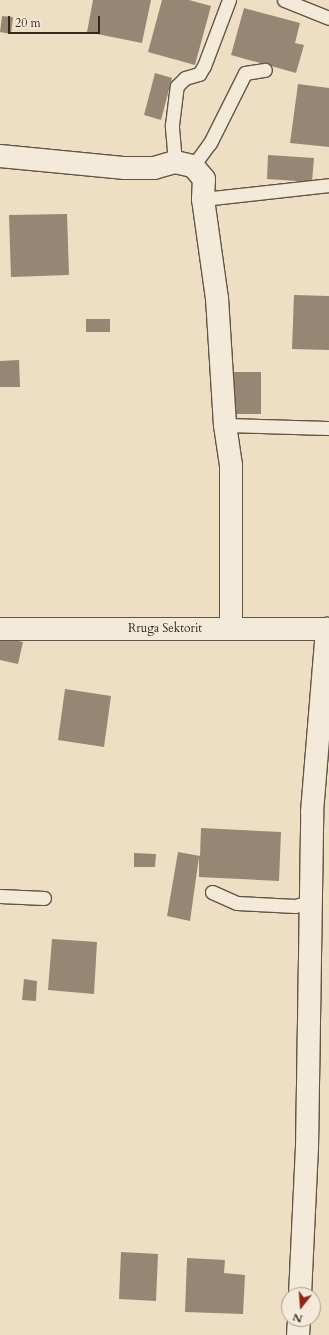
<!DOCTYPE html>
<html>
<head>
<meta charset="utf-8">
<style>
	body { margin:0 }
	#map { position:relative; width:329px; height:1335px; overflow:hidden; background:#eedfc4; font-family:Cardo,serif }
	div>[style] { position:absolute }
	.building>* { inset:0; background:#958773 }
	.roads { filter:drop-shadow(1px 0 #635546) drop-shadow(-1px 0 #635546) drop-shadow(0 1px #635546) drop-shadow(0 -1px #635546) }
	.lane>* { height:13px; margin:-6.5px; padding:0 6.5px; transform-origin:6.5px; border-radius:6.5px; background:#f4ead9 }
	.street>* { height:22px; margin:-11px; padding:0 11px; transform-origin:11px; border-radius:11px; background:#f4ead9 }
	.secondary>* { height:22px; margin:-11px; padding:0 11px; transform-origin:11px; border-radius:11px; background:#f4ead9 }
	span { translate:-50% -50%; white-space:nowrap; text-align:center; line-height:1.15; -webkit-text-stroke:3px #f4ead9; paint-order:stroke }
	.street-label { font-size:12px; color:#35271c }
	.north { position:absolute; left:281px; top:1287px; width:40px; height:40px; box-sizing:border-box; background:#f4ead9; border:1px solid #a89c8d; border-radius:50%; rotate:197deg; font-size:11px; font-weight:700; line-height:16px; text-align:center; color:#35271c }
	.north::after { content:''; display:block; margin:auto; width:14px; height:18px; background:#8f2418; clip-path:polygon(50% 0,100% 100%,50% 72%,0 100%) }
	.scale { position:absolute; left:8px; top:16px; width:92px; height:18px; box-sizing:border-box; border:2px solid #35271c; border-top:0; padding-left:5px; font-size:12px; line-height:14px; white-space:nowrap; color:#35271c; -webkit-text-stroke:3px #f4ead9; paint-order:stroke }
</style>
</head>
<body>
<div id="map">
	<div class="building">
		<div style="clip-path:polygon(93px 0,151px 0,142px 43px,87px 32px)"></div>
		<div style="clip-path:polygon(162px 0,189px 0,211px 6px,195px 65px,148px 52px)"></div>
		<div style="clip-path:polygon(244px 8px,300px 23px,295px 43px,304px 45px,296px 73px,231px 55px)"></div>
		<div style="clip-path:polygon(2px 16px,13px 17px,11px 34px,0 32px)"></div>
		<div style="clip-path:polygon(155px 73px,172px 78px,161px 120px,144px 115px)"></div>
		<div style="clip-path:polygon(298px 84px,329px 88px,329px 147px,290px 143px)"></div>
		<div style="clip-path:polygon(268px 155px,314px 158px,312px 182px,267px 179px)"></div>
		<div style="clip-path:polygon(67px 214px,69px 275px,11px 277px,9px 215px)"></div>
		<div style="clip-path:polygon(294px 295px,329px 296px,329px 350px,292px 349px)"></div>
		<div style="clip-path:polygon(86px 319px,110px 319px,110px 332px,86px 332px)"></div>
		<div style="clip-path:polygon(19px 360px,20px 387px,0 387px,0 361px)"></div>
		<div style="clip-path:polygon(233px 372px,261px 372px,261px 414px,234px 414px)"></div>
		<div style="clip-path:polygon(0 637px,23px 642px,18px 664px,0 660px)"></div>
		<div style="clip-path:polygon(65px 689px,111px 696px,104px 747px,58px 740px)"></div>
		<div style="clip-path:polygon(201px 828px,281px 832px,279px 881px,199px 877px,199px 857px,190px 921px,167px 916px,178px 852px,200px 856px)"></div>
		<div style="clip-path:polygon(134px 853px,156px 854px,155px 867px,134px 867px)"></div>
		<div style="clip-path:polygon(52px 939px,97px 942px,94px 994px,48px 990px)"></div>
		<div style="clip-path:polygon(24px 979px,37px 981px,36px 1001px,22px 1000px)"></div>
		<div style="clip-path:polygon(121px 1252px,158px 1254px,156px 1301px,119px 1299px)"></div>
		<div style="clip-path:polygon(187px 1258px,225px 1260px,224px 1273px,245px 1275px,243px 1314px,185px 1312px)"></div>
	</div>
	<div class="roads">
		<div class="lane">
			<div style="left:284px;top:0;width:48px;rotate:21.8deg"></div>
			<div style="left:175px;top:162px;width:37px;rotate:-95deg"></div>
			<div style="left:172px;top:125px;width:39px;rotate:-83deg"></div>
			<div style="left:177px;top:86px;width:11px;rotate:-45deg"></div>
			<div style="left:185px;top:78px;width:15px;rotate:-16deg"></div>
			<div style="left:199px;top:74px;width:9px;rotate:-58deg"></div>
			<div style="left:204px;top:66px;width:71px;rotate:-69.3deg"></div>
			<div style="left:193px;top:166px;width:29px;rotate:-54deg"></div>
			<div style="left:210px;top:143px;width:78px;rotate:-63.4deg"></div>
			<div style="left:245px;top:73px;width:20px;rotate:-9deg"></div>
			<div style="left:203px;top:199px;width:127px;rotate:-6.3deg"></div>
			<div style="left:225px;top:425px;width:104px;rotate:1.7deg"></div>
			<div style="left:212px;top:892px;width:27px;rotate:24deg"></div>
			<div style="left:237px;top:903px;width:58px;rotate:3deg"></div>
			<div style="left:295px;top:906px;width:16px;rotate:-15deg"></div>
			<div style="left:0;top:896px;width:44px;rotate:2.6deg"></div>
		</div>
		<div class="street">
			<div style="left:0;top:156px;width:126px;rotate:5.5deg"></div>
			<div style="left:125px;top:168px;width:29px"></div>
			<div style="left:154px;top:168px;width:22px;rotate:-16deg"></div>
			<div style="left:175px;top:162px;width:18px;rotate:13deg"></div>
			<div style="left:193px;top:166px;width:17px;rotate:50deg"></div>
			<div style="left:204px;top:179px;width:20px;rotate:93deg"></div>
			<div style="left:203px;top:199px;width:100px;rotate:82deg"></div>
			<div style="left:217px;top:298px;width:127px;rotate:86.4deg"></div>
			<div style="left:225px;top:425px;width:40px;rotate:81.5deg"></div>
			<div style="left:231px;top:465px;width:164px;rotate:90deg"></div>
			<div style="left:300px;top:1295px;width:147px;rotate:-87.3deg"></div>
			<div style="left:307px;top:1148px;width:336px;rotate:-89.1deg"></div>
			<div style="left:312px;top:812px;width:184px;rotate:-85.3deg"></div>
			<div style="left:298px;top:1335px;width:16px;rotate:-86deg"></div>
		</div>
		<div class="secondary">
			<div style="left:0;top:629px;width:329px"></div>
		</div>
	</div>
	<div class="street-label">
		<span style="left:165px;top:629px">Rruga Sektorit</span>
	</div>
	<div class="north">N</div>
	<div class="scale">20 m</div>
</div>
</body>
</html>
